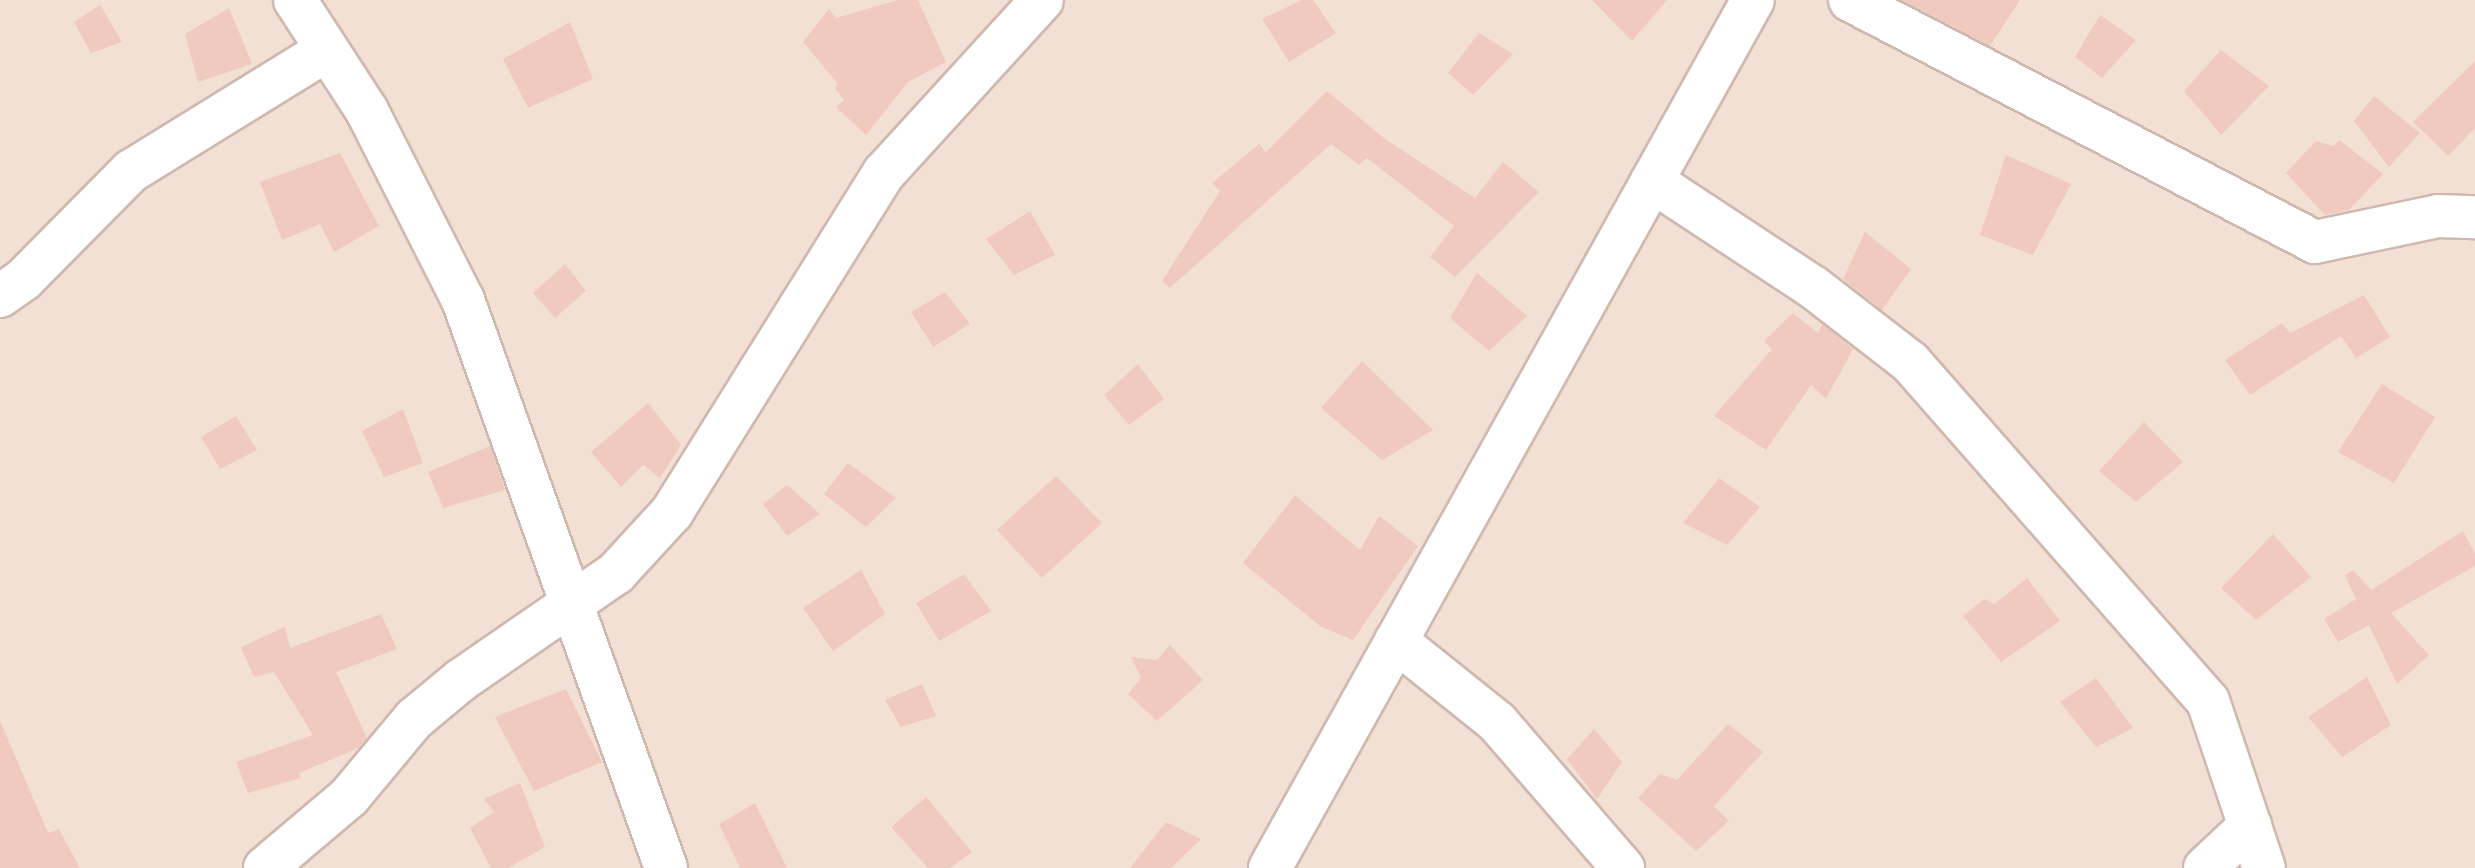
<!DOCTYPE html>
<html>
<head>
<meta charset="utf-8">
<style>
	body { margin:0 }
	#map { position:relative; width:2475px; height:868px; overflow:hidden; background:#fcf0e6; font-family:Overpass,sans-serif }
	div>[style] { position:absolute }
	.residential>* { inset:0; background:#f3e0d4 }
	.building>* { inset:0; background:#f0cabe }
	.roads { filter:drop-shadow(2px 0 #cfb8af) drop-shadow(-2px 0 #cfb8af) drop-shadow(0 2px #cfb8af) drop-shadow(0 -2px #cfb8af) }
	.minor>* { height:42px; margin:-21px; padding:0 21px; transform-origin:21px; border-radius:21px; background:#fff }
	span { translate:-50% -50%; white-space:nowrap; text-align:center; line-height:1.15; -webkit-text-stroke:8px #fef4ec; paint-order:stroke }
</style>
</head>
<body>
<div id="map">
	<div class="residential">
		<div style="clip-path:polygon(0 0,2475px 0,2475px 868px,0 868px)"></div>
	</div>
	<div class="building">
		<div style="clip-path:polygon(898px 0,918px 0,946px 62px,908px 82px,866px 135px,836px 107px,844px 100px,835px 88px,838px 84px,803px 42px,829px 9px,836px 18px)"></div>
		<div style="clip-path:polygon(1302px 0,1313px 0,1336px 33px,1289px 62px,1262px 19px)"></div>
		<div style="clip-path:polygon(1592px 0,1667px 0,1632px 41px)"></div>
		<div style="clip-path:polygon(1902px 0,2020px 0,1990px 46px)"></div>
		<div style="clip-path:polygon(100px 5px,122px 42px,91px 53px,74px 22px)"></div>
		<div style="clip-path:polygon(229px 8px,252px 64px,198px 82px,185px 34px)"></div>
		<div style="clip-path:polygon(2100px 15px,2136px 40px,2102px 78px,2075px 57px)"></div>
		<div style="clip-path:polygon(570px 22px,593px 79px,528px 108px,503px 59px)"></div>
		<div style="clip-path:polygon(1479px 33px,1513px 54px,1473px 95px,1448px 73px)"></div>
		<div style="clip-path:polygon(2221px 50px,2269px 86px,2221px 135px,2184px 91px)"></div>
		<div style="clip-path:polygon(2475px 61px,2475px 128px,2448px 156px,2413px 122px)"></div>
		<div style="clip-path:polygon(1327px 91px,1385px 139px,1475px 198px,1503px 162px,1539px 192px,1455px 277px,1430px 257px,1454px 226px,1367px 158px,1359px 165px,1331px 144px,1170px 288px,1162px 281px,1220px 191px,1212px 183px,1259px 144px,1266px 152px)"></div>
		<div style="clip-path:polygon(2374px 96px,2420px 133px,2389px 167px,2354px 121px)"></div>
		<div style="clip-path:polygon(2339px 140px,2383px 174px,2349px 210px,2325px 215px,2286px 173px,2316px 141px,2334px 146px)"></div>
		<div style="clip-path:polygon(340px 153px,379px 226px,334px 252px,320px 224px,282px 240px,260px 182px)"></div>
		<div style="clip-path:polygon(2006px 155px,2071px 184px,2033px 255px,1980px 235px)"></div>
		<div style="clip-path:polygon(1030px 211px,1055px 255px,1014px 275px,986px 239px)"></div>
		<div style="clip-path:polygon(1865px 232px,1911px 269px,1882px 310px,1843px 279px)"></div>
		<div style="clip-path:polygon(565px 264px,586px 291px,555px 318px,533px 293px)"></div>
		<div style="clip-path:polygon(1477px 273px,1527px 316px,1489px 351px,1450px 318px)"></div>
		<div style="clip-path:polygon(945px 292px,970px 324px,933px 347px,911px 312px)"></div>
		<div style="clip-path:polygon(2364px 295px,2390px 337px,2356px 358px,2341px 336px,2250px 395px,2225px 360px,2282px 323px,2290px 333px)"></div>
		<div style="clip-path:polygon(1793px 313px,1818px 333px,1822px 324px,1853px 349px,1826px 399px,1811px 385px,1766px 450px,1714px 416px,1772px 349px,1764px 341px)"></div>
		<div style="clip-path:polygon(1362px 361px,1433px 430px,1382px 460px,1321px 408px)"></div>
		<div style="clip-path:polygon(1138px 364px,1164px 399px,1129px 425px,1104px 395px)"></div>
		<div style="clip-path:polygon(2382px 384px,2435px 417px,2394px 483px,2338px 452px)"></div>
		<div style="clip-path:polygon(648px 403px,681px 445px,660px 478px,643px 465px,621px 487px,591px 452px)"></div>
		<div style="clip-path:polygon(403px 409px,423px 463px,384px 477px,362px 431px)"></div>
		<div style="clip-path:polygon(236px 416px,257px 450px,220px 469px,201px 437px)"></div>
		<div style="clip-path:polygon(2144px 422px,2183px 462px,2136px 502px,2099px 471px)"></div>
		<div style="clip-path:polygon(490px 446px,505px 490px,443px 508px,428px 472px)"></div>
		<div style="clip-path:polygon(848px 463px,896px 498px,866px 527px,824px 494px)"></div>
		<div style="clip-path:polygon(1056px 476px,1102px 523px,1042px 578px,997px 530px)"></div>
		<div style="clip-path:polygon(1719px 478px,1760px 507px,1727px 545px,1683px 523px)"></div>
		<div style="clip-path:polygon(787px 485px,820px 514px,787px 536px,763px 504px)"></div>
		<div style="clip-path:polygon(1295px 495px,1360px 550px,1379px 516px,1418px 546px,1353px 640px,1320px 626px,1243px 563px)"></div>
		<div style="clip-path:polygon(2463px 531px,2475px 554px,2475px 566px,2391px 613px,2429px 655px,2397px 684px,2369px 625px,2338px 642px,2324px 619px,2356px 599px,2345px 575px,2353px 570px,2371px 590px)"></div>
		<div style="clip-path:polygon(2273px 534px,2311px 577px,2256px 620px,2221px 588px)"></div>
		<div style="clip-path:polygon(861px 570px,885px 614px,833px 651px,803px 608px)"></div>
		<div style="clip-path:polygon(964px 574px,991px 611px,939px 641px,916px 603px)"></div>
		<div style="clip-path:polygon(2027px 578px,2060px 621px,2001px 662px,1963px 616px,1984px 599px,1995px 604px)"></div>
		<div style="clip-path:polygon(381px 614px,397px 649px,336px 672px,367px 738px,358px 748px,299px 773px,301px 778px,248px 793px,236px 762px,313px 735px,274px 672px,254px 677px,241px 647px,285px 627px,290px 648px)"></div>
		<div style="clip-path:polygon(1170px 645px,1203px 680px,1157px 721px,1128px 694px,1141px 678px,1131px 657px,1157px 660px)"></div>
		<div style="clip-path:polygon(2367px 677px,2391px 725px,2342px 757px,2308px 717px)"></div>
		<div style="clip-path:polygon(2096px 678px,2133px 728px,2096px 747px,2060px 702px)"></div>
		<div style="clip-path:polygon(922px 684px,936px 716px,901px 727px,885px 700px)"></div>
		<div style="clip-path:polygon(566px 689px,602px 762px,534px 791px,495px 717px)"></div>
		<div style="clip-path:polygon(0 721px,48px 833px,59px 829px,80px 868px,0 868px)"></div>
		<div style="clip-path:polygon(1728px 724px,1763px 752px,1714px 806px,1729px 821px,1696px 851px,1638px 798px,1660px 774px,1677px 780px)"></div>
		<div style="clip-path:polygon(1594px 729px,1622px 762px,1597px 799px,1567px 759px)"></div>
		<div style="clip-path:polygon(520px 783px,545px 847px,508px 868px,491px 868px,470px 828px,494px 812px,484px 799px)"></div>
		<div style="clip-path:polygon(926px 797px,972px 852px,950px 868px,928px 868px,891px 827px)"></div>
		<div style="clip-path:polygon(755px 803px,787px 868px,740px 868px,719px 824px)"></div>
		<div style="clip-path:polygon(1166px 822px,1201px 839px,1171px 868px,1130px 868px)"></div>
	</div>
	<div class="roads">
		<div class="minor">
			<div style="left:295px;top:0;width:132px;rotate:57deg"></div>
			<div style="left:367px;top:111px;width:212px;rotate:63.1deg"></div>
			<div style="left:463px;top:300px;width:603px;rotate:70.33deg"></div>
			<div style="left:1850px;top:0;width:524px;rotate:27.49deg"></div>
			<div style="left:2315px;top:242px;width:126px;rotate:-11.9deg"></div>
			<div style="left:2438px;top:216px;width:37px;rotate:2deg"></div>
			<div style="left:1652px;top:181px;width:193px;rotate:33.4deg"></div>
			<div style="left:1813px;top:287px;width:123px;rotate:37.7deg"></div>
			<div style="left:1910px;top:362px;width:451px;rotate:48.7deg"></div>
			<div style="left:2208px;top:701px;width:176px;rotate:71.5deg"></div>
			<div style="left:0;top:296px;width:29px;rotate:-35deg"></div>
			<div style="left:24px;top:279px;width:152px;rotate:-45.3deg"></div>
			<div style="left:131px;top:171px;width:230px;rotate:-31.7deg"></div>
			<div style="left:1396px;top:641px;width:129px;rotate:38.7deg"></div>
			<div style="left:1497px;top:722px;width:193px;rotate:49.2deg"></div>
			<div style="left:265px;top:868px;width:110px;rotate:-40.2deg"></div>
			<div style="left:349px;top:797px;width:102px;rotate:-50.2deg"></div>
			<div style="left:414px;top:719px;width:61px;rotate:-39.7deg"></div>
			<div style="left:461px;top:680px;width:188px;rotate:-34.6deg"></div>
			<div style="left:616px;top:573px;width:83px;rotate:-47.4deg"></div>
			<div style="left:672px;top:512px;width:400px;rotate:-58deg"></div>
			<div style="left:884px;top:173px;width:234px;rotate:-47.6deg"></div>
			<div style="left:1270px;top:868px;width:993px;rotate:-60.91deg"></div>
			<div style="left:2205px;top:868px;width:62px;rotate:-43deg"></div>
		</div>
	</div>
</div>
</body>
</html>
